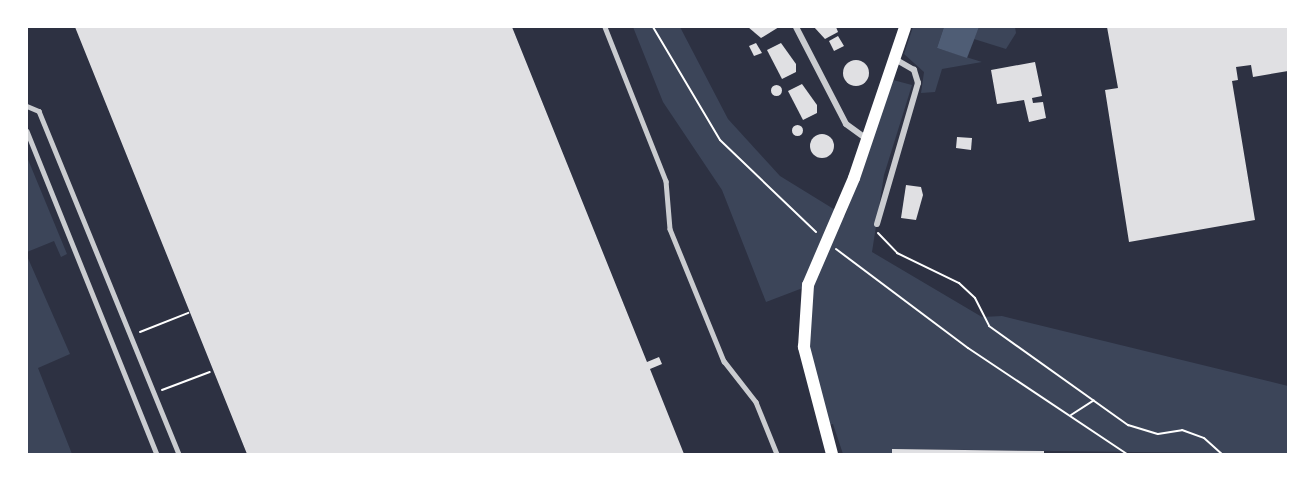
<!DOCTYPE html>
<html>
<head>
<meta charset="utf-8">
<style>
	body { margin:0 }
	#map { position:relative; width:1315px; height:481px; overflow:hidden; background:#2d3142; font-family:Ubuntu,sans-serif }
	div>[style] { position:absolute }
	.green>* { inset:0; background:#3c4559 }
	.water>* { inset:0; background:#4f5d75 }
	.building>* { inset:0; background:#e0e0e3 }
	.round { border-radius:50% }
	.path>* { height:2px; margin:-1px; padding:0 1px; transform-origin:1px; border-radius:1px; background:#fff }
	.service>* { height:4.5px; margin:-2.25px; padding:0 2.25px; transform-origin:2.25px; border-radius:2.25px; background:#caccd0 }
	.minor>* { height:6px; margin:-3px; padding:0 3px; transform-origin:3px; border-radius:3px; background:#caccd0 }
	.secondary>* { height:12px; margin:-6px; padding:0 6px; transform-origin:6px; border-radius:6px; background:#fff }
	span { translate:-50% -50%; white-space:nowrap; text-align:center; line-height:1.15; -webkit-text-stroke:4.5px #fff; paint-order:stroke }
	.frame { position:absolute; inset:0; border:28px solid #fff; pointer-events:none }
</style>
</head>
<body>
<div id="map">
	<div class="green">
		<div style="clip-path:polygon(633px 27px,680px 27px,728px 119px,780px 176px,845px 216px,893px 80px,912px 85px,884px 175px,872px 252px,982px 317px,1002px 316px,1288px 386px,1288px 454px,892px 449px,892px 454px,843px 454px,833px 424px,823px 426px,804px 347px,808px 286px,766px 302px,722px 190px,663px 102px)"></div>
		<div style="clip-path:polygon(913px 27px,944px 27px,937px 48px,982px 62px,942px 69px,935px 92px,921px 93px,924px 72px,904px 54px)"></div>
		<div style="clip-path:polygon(979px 27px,1015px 27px,1016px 33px,1006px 49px,974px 39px)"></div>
		<div style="clip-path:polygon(27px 157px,67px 254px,61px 257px,54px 241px,27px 252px)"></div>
		<div style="clip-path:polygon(27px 256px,70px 354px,38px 368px,72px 454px,27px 454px)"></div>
	</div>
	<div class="water">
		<div style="clip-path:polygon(944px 27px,979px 27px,967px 58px,937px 48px)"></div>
	</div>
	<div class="building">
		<div style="clip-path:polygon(75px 27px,512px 27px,647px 362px,659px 357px,662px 364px,650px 369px,684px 454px,247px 454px)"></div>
		<div style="clip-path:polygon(748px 27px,779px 27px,761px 38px)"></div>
		<div style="clip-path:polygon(814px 27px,836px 27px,838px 32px,825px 39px)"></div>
		<div style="clip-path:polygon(1107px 27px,1288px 27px,1288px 71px,1253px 77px,1251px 65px,1236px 67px,1238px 80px,1232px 81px,1255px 220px,1129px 242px,1105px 90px,1118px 88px)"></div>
		<div style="clip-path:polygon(838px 36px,844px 46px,834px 51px,829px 41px)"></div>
		<div style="clip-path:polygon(756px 43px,762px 53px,754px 56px,749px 46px)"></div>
		<div style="clip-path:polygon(781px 43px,796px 64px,796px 72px,782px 79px,767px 50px)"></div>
		<div class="round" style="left:843px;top:60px;width:26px;height:26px"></div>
		<div style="clip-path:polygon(1035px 62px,1042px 96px,1032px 98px,1033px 103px,1043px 102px,1046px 118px,1029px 122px,1024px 100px,997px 104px,991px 70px)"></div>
		<div style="clip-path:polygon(802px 84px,817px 105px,817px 113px,803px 120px,788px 91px)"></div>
		<div class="round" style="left:770.5px;top:84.5px;width:11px;height:11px"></div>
		<div class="round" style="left:791.5px;top:124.5px;width:11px;height:11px"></div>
		<div class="round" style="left:810px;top:134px;width:24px;height:24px"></div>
		<div style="clip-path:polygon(957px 137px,972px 138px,971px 150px,956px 148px)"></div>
		<div style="clip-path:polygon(906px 185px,921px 187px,923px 195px,916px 220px,901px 218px)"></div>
		<div style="clip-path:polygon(892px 449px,1044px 451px,1044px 454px,892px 454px)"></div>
	</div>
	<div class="path">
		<div style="left:653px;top:27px;width:131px;rotate:59.3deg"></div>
		<div style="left:720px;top:140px;width:133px;rotate:43.8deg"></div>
		<div style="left:878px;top:233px;width:28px;rotate:46deg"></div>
		<div style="left:897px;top:253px;width:69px;rotate:25.8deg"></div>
		<div style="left:959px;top:283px;width:22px;rotate:43deg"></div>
		<div style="left:975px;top:298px;width:31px;rotate:63deg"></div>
		<div style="left:989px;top:326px;width:171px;rotate:35.5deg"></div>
		<div style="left:1128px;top:425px;width:31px;rotate:17deg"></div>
		<div style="left:1158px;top:434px;width:24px;rotate:-9deg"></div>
		<div style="left:1182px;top:430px;width:23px;rotate:20deg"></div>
		<div style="left:1204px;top:438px;width:24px;rotate:42deg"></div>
		<div style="left:836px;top:249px;width:165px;rotate:36.9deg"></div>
		<div style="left:968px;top:348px;width:191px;rotate:33.7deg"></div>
		<div style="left:140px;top:332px;width:52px;rotate:-21.6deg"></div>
		<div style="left:162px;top:390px;width:51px;rotate:-20.6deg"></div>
		<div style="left:1071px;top:415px;width:27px;rotate:-33deg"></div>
	</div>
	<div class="service">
		<div style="left:605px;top:27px;width:166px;rotate:68.4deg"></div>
		<div style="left:666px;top:181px;width:48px;rotate:85.2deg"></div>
		<div style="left:670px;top:229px;width:143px;rotate:67.8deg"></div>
		<div style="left:724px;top:361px;width:52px;rotate:52deg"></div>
		<div style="left:756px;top:402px;width:56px;rotate:68deg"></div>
		<div style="left:27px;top:106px;width:13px;rotate:23deg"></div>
		<div style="left:39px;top:111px;width:370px;rotate:67.8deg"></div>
		<div style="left:27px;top:131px;width:348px;rotate:68.1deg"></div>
	</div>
	<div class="minor">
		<div style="left:796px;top:27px;width:109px;rotate:62.7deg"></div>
		<div style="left:846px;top:124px;width:26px;rotate:36deg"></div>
		<div style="left:877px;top:224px;width:147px;rotate:-73.8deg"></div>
		<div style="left:918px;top:83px;width:14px;rotate:-107deg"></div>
		<div style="left:914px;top:70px;width:22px;rotate:-150deg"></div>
	</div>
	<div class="secondary">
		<div style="left:832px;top:454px;width:111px;rotate:-104.7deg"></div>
		<div style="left:804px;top:347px;width:62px;rotate:-86.3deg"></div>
		<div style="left:808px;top:285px;width:116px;rotate:-66.7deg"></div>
		<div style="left:854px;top:178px;width:159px;rotate:-71.3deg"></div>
	</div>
	<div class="frame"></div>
</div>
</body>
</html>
